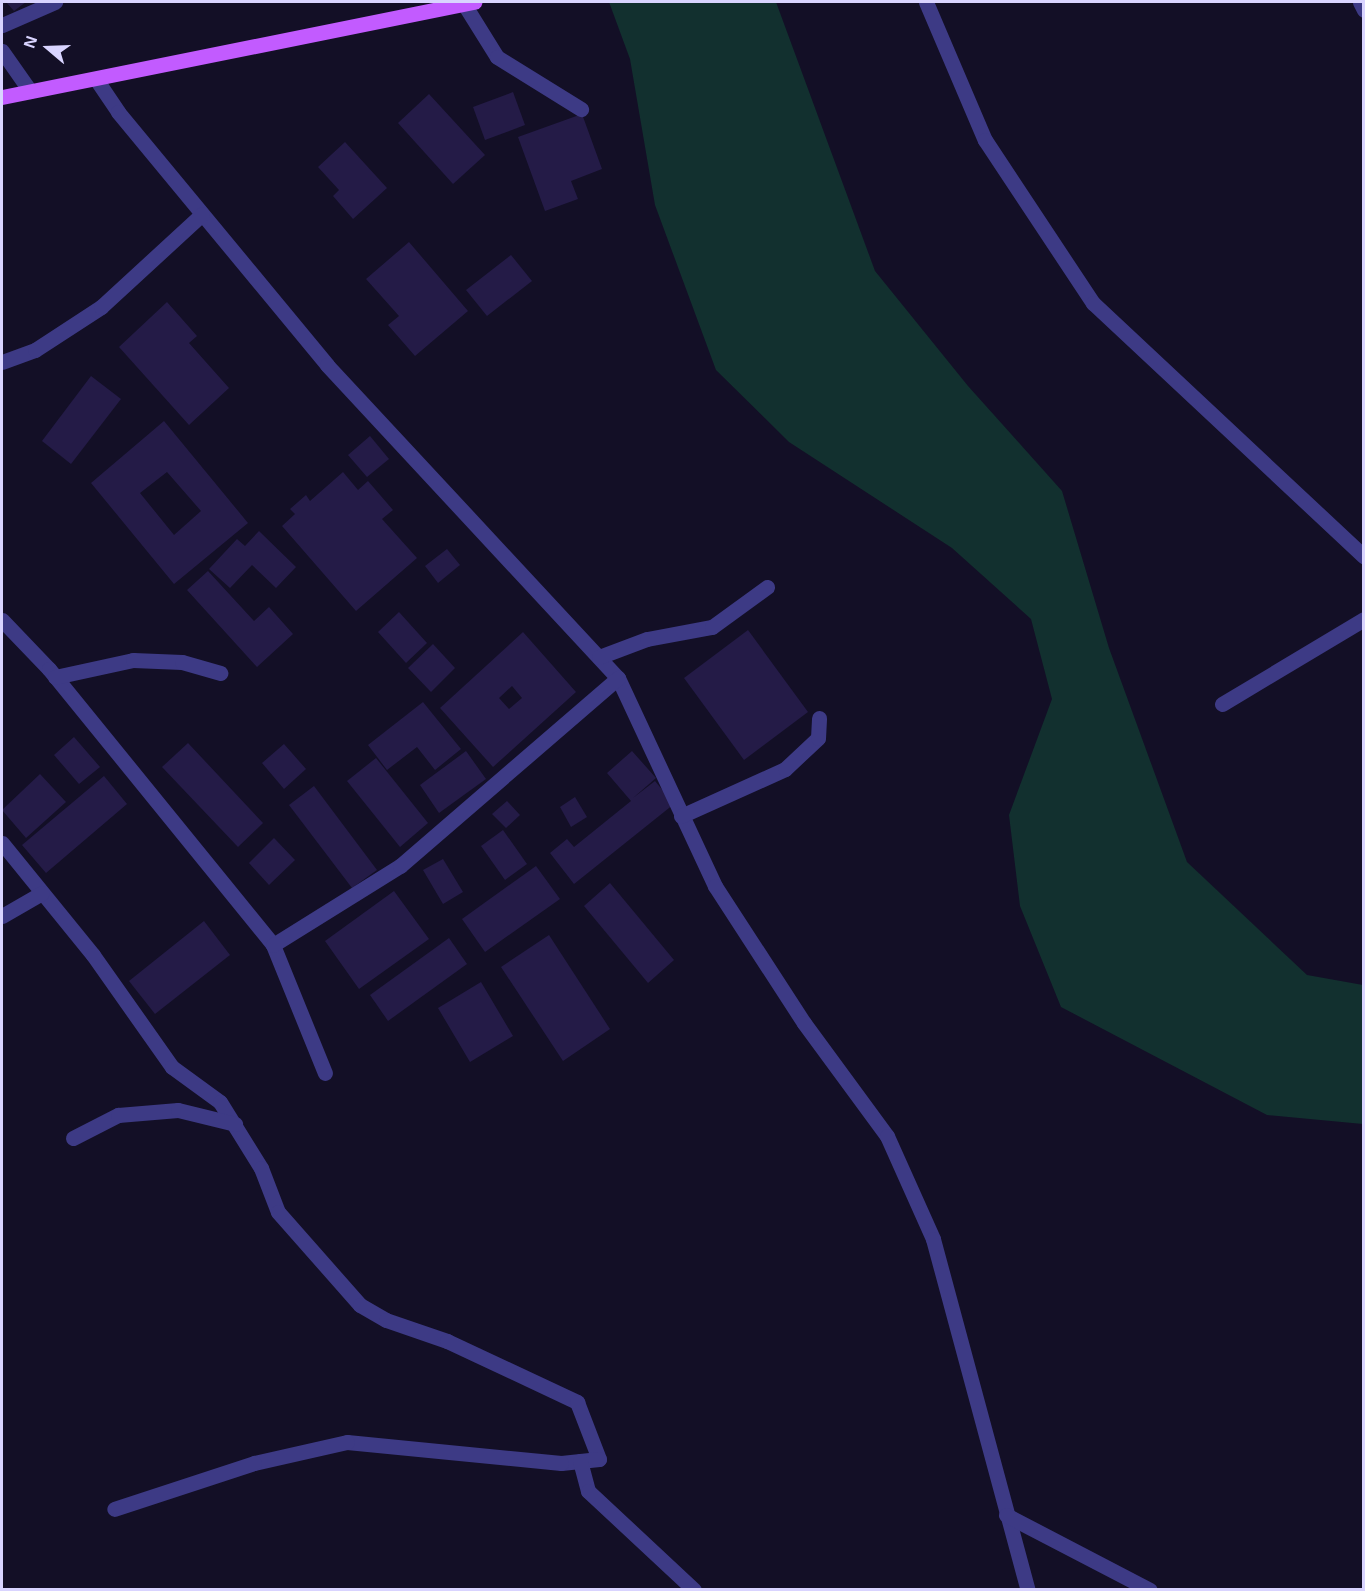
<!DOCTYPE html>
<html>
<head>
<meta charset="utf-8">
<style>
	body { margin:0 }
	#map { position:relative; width:1365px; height:1591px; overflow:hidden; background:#130f26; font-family:Arial,sans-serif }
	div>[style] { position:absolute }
	.green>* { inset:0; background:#12302f }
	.building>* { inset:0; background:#241b47 }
	.minor>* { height:15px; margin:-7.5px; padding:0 7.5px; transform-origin:7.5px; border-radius:7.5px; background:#3d3a85 }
	.major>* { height:15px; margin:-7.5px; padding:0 7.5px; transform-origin:7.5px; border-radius:7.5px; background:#c25bff }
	span { translate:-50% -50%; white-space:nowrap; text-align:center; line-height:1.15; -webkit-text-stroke:5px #130f26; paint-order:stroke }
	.frame { position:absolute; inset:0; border:3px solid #d9d4ff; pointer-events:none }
	.north { position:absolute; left:18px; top:18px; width:60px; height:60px; -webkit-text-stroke:4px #130f26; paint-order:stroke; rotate:289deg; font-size:16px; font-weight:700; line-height:24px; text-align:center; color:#d9d4ff }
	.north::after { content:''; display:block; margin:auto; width:21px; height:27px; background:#d9d4ff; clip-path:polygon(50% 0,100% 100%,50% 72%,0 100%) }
</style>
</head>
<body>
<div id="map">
	<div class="green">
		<div style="clip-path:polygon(609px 2px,776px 2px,875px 271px,968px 386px,1062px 491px,1109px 648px,1187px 862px,1307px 975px,1363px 985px,1363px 1124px,1267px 1115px,1061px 1007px,1020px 906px,1009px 815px,1052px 699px,1031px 619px,952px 548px,789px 442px,716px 370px,655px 205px,630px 59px)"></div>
	</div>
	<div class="building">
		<div style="clip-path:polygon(6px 2px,26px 2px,14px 11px)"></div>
		<div style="clip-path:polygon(513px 92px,525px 125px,485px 140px,473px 107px)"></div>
		<div style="clip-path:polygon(429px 94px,485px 155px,453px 184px,398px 123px)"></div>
		<div style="clip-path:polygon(582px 114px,602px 169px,571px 181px,578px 199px,545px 211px,518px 137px)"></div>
		<div style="clip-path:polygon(345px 142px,387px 188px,353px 219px,333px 196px,339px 190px,318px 167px)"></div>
		<div style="clip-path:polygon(409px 242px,468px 311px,415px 356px,388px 325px,399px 316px,366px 279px)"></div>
		<div style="clip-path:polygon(511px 255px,532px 281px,487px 316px,466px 290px)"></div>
		<div style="clip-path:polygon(167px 302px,197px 336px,189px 343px,229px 388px,189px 425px,119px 347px)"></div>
		<div style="clip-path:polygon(91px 376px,121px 399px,71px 464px,42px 441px)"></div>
		<div style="clip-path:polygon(evenodd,164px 421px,248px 523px,174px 584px,91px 483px,164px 421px,167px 472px,201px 511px,174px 535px,140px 493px,167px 472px)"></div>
		<div style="clip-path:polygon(370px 436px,389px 459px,367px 477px,348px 455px)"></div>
		<div style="clip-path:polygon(343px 472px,358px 490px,368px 481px,393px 510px,382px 519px,417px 558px,356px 611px,282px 526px,295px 514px,290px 509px,306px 495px,310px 501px)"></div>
		<div style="clip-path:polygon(259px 531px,296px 567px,276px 588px,252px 565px,230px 588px,209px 569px,237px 539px,245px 546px)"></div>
		<div style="clip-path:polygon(447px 549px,460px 565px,438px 583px,425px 566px)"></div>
		<div style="clip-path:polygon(208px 571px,254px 621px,269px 607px,293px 634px,257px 667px,187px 590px)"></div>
		<div style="clip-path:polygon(399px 612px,427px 643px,406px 663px,378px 632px)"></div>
		<div style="clip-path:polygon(748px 630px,808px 712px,744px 760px,684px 678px)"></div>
		<div style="clip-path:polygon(evenodd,523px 632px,576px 692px,493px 767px,440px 708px,523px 632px,512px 686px,522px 698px,509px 709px,499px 698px,512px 686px)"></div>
		<div style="clip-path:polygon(433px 644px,455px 668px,431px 692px,408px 668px)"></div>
		<div style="clip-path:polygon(423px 702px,461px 749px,435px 770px,417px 747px,387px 770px,368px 745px)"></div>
		<div style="clip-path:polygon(74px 737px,100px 767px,79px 784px,54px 755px)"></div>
		<div style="clip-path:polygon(188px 743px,263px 823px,238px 847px,162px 767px)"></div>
		<div style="clip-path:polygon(284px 744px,306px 769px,284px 789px,262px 763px)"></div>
		<div style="clip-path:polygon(466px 751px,486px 779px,439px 813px,420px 785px)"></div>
		<div style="clip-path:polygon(632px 751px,656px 778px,633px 798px,655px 781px,674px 804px,574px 884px,550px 853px,567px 839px,574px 847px,631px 801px,607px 773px)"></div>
		<div style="clip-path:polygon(376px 758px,428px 823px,400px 847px,347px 781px)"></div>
		<div style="clip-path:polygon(40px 774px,66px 802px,26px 838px,2px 810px)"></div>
		<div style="clip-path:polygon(104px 776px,127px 804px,46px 873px,22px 845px)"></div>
		<div style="clip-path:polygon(314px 786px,377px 870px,352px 888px,289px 805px)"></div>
		<div style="clip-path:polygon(575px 797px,587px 817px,571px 827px,560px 807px)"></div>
		<div style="clip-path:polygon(507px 801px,520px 815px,506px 828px,492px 814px)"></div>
		<div style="clip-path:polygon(503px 830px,527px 864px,505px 880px,481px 846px)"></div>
		<div style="clip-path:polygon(274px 838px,295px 860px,269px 885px,249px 863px)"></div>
		<div style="clip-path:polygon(443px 859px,463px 892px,443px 904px,423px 870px)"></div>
		<div style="clip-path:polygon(536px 866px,560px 899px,485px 952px,462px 919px)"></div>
		<div style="clip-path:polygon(610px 883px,674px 960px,648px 983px,584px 906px)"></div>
		<div style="clip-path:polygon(394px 891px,429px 939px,359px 989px,325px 941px)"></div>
		<div style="clip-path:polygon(204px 921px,230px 955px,155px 1014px,129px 981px)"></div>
		<div style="clip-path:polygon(549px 935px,610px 1029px,563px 1061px,501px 967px)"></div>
		<div style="clip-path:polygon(449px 938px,467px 964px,388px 1021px,370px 995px)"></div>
		<div style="clip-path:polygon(481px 982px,513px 1036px,470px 1062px,438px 1008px)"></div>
	</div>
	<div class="minor">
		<div style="left:926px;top:2px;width:150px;rotate:66.9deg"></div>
		<div style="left:985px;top:140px;width:196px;rotate:56.5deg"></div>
		<div style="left:1093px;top:303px;width:371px;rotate:43.1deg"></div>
		<div style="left:1360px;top:2px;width:9px;rotate:63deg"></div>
		<div style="left:464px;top:4px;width:62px;rotate:58.1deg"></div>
		<div style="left:497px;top:57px;width:99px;rotate:31.8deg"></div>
		<div style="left:2px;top:25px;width:58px;rotate:-23.5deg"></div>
		<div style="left:2px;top:51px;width:49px;rotate:55deg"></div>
		<div style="left:96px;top:79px;width:40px;rotate:56deg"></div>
		<div style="left:118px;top:112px;width:328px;rotate:50.4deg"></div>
		<div style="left:327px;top:365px;width:427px;rotate:47.1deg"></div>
		<div style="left:618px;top:678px;width:230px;rotate:65deg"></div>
		<div style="left:715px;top:886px;width:163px;rotate:57deg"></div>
		<div style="left:804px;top:1023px;width:140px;rotate:53.7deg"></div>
		<div style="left:887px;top:1136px;width:113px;rotate:65.9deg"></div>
		<div style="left:933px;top:1239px;width:364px;rotate:74.9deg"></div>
		<div style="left:2px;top:362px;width:35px;rotate:-20deg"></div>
		<div style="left:35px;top:350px;width:79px;rotate:-33.1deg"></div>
		<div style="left:101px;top:307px;width:137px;rotate:-42.6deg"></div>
		<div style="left:2px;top:620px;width:68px;rotate:46.2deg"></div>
		<div style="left:49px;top:669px;width:355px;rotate:50.9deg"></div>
		<div style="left:273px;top:945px;width:138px;rotate:67.9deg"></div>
		<div style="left:599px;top:657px;width:51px;rotate:-20.6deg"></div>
		<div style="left:647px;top:639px;width:66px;rotate:-10.5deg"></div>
		<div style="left:712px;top:627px;width:68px;rotate:-36deg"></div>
		<div style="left:55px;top:677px;width:80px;rotate:-12.3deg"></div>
		<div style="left:133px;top:660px;width:49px;rotate:2.3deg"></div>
		<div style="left:182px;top:662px;width:40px;rotate:16deg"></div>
		<div style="left:1222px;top:704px;width:165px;rotate:-30.9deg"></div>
		<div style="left:681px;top:816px;width:114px;rotate:-24.3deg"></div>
		<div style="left:785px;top:769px;width:45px;rotate:-43.2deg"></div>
		<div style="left:818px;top:738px;width:20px;rotate:-87deg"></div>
		<div style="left:2px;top:843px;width:144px;rotate:50.9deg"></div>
		<div style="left:93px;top:955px;width:137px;rotate:54.8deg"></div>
		<div style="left:172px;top:1067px;width:59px;rotate:36.1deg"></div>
		<div style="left:220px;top:1102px;width:78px;rotate:58.2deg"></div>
		<div style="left:261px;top:1168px;width:47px;rotate:68.9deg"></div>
		<div style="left:278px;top:1212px;width:124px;rotate:48.6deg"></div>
		<div style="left:360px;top:1305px;width:30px;rotate:30deg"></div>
		<div style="left:386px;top:1320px;width:65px;rotate:19deg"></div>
		<div style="left:447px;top:1341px;width:144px;rotate:25.1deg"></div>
		<div style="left:577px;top:1402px;width:61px;rotate:68.9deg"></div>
		<div style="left:599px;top:1459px;width:38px;rotate:174deg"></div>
		<div style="left:561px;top:1463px;width:215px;rotate:-174.4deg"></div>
		<div style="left:347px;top:1442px;width:95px;rotate:167.3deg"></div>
		<div style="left:254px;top:1463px;width:147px;rotate:161.8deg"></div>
		<div style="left:2px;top:916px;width:46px;rotate:-29.9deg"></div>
		<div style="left:273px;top:945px;width:150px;rotate:-31.9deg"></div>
		<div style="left:400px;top:866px;width:288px;rotate:-40.8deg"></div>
		<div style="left:73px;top:1138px;width:51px;rotate:-27.1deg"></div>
		<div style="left:118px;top:1115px;width:60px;rotate:-4.8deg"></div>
		<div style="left:178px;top:1110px;width:59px;rotate:13.8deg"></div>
		<div style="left:580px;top:1461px;width:31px;rotate:75deg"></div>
		<div style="left:588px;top:1491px;width:145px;rotate:43deg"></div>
		<div style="left:1006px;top:1515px;width:162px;rotate:27.5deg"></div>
	</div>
	<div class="major">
		<div style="left:2px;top:97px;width:482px;rotate:-11.4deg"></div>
	</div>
	<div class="frame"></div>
	<div class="north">N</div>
</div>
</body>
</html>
